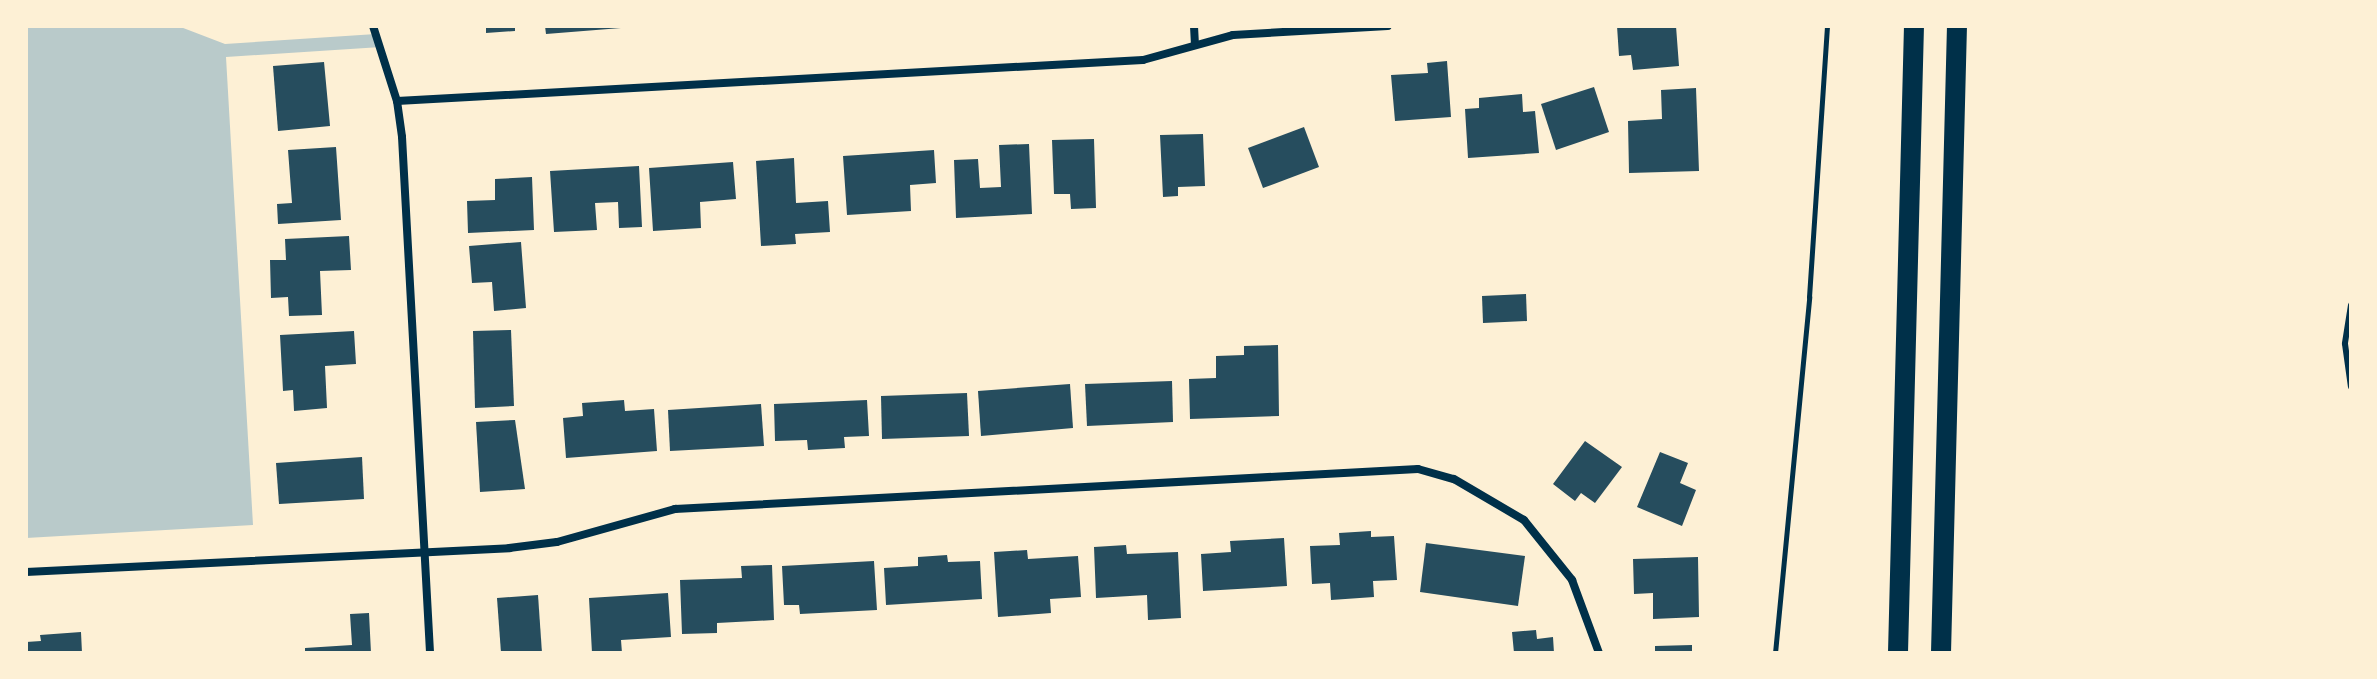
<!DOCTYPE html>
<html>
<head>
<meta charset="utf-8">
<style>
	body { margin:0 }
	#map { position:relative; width:2377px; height:679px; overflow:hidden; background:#fdf0d5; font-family:"PT Serif",serif }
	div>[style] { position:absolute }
	.green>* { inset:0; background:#b9caca }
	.building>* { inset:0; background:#264d5e }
	.path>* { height:5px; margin:-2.5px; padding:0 2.5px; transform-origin:2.5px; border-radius:2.5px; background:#003049 }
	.service>* { height:6px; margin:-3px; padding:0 3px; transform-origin:3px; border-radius:3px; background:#003049 }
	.minor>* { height:8px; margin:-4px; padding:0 4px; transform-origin:4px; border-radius:4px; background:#003049 }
	.trunk>* { height:20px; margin:-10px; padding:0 10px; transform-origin:10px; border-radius:10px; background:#003049 }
	span { translate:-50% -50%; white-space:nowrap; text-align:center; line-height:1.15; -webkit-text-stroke:7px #fdf0d5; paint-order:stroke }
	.frame { position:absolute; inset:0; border:28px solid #fdf0d5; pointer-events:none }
</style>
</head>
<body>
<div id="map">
	<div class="green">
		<div style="clip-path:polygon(178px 26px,225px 44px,376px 34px,381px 47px,226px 57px,253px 525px,26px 538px,26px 28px)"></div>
	</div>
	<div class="building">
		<div style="clip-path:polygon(486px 26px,515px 26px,515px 31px,486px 33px)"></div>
		<div style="clip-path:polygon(545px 26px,621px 26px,621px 28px,546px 34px)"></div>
		<div style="clip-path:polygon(1617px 26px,1676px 26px,1679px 66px,1633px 70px,1631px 55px,1619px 56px)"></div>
		<div style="clip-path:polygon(1447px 61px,1451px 117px,1395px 121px,1391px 75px,1428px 73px,1427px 63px)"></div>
		<div style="clip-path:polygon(324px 62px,330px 126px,278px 131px,273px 66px)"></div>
		<div style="clip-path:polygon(1594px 87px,1609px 132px,1556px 150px,1541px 104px)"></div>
		<div style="clip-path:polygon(1696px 88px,1699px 171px,1629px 173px,1628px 121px,1662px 119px,1661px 90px)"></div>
		<div style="clip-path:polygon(1522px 94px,1523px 112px,1535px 111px,1539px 153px,1468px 158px,1465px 109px,1479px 108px,1479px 98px)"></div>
		<div style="clip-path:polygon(1304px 127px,1319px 167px,1263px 188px,1248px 148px)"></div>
		<div style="clip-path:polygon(1203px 134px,1205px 186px,1178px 187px,1178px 196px,1163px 197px,1160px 135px)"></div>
		<div style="clip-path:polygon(1094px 139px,1096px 208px,1071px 209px,1070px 194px,1054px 194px,1052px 140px)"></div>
		<div style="clip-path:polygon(1029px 144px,1032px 214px,956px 218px,954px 160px,978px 159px,980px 188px,1001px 187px,999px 145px)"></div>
		<div style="clip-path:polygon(336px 147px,341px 220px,278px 224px,277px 204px,292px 203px,288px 150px)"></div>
		<div style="clip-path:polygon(934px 150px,936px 183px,910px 185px,911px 211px,847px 215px,843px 156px)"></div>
		<div style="clip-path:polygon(794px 158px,796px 203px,828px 201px,830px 232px,795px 234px,796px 244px,761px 246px,756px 161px)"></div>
		<div style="clip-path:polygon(733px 162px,736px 199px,700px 202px,701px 228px,653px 231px,649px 168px)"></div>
		<div style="clip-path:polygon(639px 166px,642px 227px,619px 228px,618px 202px,595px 203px,597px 230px,554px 232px,550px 171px)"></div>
		<div style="clip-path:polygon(532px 177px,534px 230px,468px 233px,467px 201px,495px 200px,495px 179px)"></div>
		<div style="clip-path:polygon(349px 236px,351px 270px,320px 271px,322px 315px,289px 316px,288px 297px,271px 298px,270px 260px,286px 260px,285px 239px)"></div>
		<div style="clip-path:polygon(521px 242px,526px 308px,494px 311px,492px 282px,472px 283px,469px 246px)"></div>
		<div style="clip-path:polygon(1526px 294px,1527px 321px,1483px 323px,1482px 296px)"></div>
		<div style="clip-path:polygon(511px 330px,514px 406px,475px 408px,473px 331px)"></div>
		<div style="clip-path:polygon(354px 331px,356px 364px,325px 366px,327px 408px,294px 411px,293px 390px,283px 391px,280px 335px)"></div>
		<div style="clip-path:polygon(1278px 345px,1279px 416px,1190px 419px,1189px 379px,1216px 378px,1216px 356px,1244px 355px,1244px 346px)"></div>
		<div style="clip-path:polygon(1172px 381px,1173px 422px,1087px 426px,1085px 384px)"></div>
		<div style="clip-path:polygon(1070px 384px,1073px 428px,981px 436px,978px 391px)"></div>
		<div style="clip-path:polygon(967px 393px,969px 436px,882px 439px,881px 396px)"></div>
		<div style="clip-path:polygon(624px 400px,625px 411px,654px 409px,657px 451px,566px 458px,563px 418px,583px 416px,582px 403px)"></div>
		<div style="clip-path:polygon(867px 400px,869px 436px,844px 437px,845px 448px,808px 450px,807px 440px,775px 441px,774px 404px)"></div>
		<div style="clip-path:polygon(761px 404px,764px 446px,670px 451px,668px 410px)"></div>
		<div style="clip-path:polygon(515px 420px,525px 489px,480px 492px,476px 422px)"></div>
		<div style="clip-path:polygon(1585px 441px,1622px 467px,1595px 503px,1581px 493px,1575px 501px,1553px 484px)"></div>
		<div style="clip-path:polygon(1660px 452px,1688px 463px,1680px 483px,1696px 490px,1682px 526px,1637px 507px)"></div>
		<div style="clip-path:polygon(362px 457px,364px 499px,279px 504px,276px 463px)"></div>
		<div style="clip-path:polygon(1371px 531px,1371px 537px,1394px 536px,1397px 580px,1373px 581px,1374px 597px,1331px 600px,1330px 583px,1312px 584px,1310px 546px,1340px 545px,1339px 533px)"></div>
		<div style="clip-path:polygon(1284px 538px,1287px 586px,1203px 591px,1201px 554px,1231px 552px,1230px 541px)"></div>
		<div style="clip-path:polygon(1426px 543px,1525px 556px,1518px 606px,1420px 592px)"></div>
		<div style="clip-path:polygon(1126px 545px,1127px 554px,1178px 552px,1181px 618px,1148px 620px,1147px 595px,1096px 598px,1094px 547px)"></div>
		<div style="clip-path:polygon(1027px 550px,1028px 559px,1078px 556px,1081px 597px,1050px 599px,1051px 613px,998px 617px,994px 552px)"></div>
		<div style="clip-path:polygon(947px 555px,948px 562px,980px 561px,982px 599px,886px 605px,884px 568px,918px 566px,918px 557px)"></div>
		<div style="clip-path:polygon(1698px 557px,1699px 617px,1653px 619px,1653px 593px,1634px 594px,1633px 559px)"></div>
		<div style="clip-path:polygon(874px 561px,877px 610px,800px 614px,799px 605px,784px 605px,782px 566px)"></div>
		<div style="clip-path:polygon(772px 565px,774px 620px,717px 623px,717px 633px,682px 634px,680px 580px,742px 578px,741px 566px)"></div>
		<div style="clip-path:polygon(668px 593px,671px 637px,621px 640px,622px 653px,592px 653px,589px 598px)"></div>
		<div style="clip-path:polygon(538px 595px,542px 653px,501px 653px,497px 598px)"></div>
		<div style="clip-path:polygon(369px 613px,371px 653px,305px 653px,305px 648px,352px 645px,350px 614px)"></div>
		<div style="clip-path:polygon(1536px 630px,1537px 639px,1553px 637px,1554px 653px,1514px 653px,1512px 632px)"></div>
		<div style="clip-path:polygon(81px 632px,82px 653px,26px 653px,26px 642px,41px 641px,40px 635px)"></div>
		<div style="clip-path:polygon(1692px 645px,1692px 653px,1655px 653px,1655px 646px)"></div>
	</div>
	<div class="path">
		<div style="left:1775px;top:653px;width:358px;rotate:-84.5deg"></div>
		<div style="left:1809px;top:297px;width:272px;rotate:-86.2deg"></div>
	</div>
	<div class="service">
		<div style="left:2351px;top:305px;width:39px;rotate:99deg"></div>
		<div style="left:2345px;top:344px;width:43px;rotate:82.1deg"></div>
	</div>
	<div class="minor">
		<div style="left:373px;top:26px;width:79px;rotate:72.3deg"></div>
		<div style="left:397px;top:101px;width:36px;rotate:82deg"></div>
		<div style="left:402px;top:137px;width:517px;rotate:86.89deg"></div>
		<div style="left:1194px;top:26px;width:19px;rotate:87deg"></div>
		<div style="left:397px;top:101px;width:747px;rotate:-3.15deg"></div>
		<div style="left:1143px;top:60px;width:93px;rotate:-15.5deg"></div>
		<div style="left:1233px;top:35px;width:155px;rotate:-3.3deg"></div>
		<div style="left:26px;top:572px;width:484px;rotate:-2.8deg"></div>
		<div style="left:509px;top:548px;width:48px;rotate:-7.1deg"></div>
		<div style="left:557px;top:542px;width:123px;rotate:-15.6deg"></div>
		<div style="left:675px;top:509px;width:744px;rotate:-3.08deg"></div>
		<div style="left:1418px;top:469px;width:37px;rotate:16deg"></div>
		<div style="left:1454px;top:479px;width:81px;rotate:30.4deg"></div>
		<div style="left:1524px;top:520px;width:77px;rotate:51.3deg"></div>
		<div style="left:1572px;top:580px;width:78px;rotate:69.7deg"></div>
	</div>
	<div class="trunk">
		<div style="left:1898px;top:653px;width:627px;rotate:-88.54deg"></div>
		<div style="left:1941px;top:653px;width:627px;rotate:-88.54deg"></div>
	</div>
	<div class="frame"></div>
</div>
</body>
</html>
